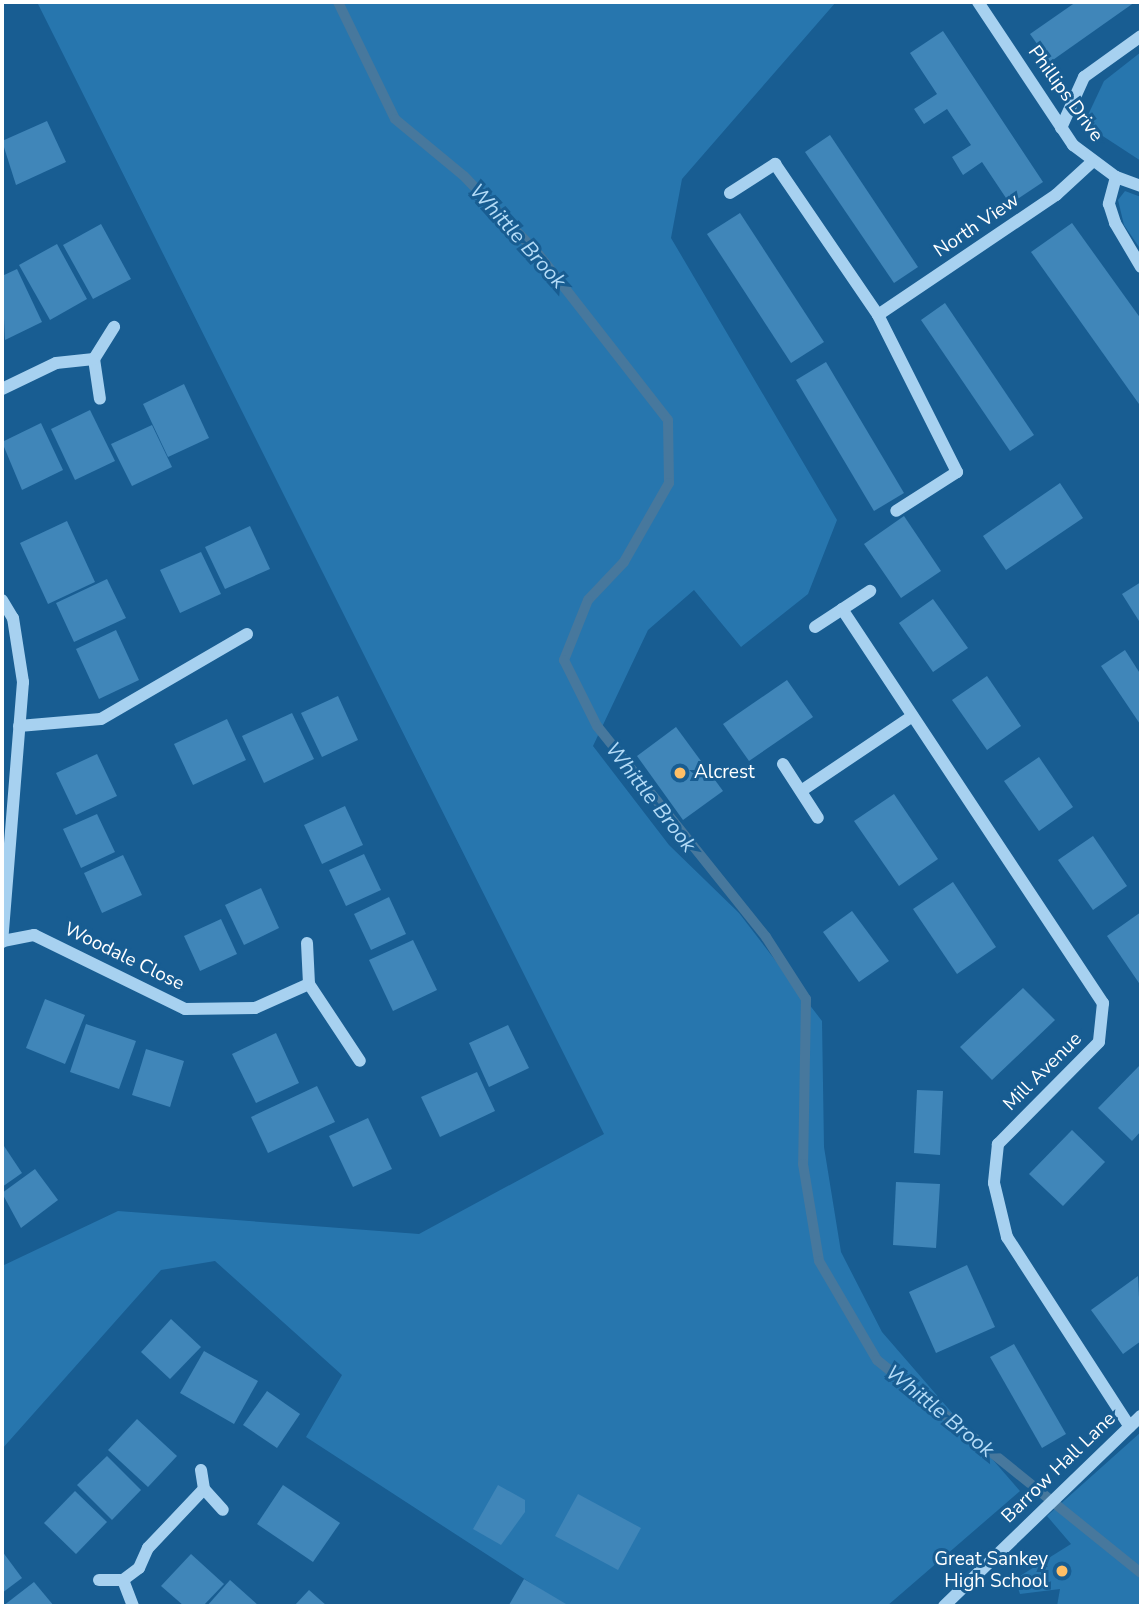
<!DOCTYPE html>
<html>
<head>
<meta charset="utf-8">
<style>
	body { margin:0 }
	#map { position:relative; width:1143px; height:1608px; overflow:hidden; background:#185d92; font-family:"Nunito Sans",sans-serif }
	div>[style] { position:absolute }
	.green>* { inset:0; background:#2776ae }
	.stream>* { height:10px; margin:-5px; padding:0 5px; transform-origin:5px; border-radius:5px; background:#47789d }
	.building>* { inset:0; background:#4086b9 }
	.minor>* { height:12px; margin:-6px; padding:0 6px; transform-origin:6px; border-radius:6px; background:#a7d1f0 }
	.dots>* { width:19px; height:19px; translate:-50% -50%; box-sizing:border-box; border:4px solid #185d92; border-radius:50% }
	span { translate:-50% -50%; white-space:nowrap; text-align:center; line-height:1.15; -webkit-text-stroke:6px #185d92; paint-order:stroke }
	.street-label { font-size:19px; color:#fff }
	.poi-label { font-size:19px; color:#fff }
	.left { translate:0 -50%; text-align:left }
	.right { translate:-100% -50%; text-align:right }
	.water-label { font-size:21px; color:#b3dbf7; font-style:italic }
	.frame { position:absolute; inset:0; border:4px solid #fff; pointer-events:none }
</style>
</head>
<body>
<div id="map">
	<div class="green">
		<div style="clip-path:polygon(37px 2px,836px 2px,682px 179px,671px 238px,837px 520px,808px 594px,741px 647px,694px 590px,648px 630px,593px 746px,669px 845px,739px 913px,822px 1021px,824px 1147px,841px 1252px,882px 1332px,1020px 1491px,887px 1606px,566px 1606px,306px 1437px,342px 1375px,215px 1261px,161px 1270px,2px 1449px,2px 1266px,118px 1211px,419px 1234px,604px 1134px)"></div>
		<div style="clip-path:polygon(1141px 52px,1141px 161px,1092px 129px,1088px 115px,1104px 81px)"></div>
		<div style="clip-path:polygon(1125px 191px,1141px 197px,1141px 250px,1124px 225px,1118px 200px)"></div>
		<div style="clip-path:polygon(1141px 1432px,1141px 1606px,1057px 1606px,1060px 1589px,1020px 1594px,1015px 1579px,1071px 1544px,1047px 1516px)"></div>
	</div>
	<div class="stream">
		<div style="left:338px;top:2px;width:130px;rotate:64deg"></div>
		<div style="left:395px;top:119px;width:89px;rotate:39.6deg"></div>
		<div style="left:464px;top:176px;width:109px;rotate:46.5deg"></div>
		<div style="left:539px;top:255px;width:209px;rotate:52deg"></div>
		<div style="left:668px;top:420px;width:63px;rotate:89.1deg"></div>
		<div style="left:669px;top:483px;width:91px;rotate:119.7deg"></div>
		<div style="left:624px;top:562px;width:52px;rotate:133.5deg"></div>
		<div style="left:588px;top:600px;width:65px;rotate:111.8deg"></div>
		<div style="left:564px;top:660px;width:74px;rotate:63.4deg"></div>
		<div style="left:597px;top:726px;width:270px;rotate:51.3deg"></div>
		<div style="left:766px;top:937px;width:74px;rotate:57.2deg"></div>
		<div style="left:806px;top:999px;width:165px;rotate:91deg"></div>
		<div style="left:803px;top:1164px;width:98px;rotate:80.6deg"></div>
		<div style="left:819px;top:1261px;width:115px;rotate:59.6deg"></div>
		<div style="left:877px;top:1360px;width:339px;rotate:38.9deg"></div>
	</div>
	<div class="building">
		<div style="clip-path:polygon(1076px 2px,1135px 2px,1050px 62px,1030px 34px)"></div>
		<div style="clip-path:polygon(943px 31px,1043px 182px,1010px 204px,982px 162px,963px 175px,952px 157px,971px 145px,947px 109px,924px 124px,914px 109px,937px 94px,910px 53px)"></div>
		<div style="clip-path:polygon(47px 121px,66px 162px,16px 185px,2px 141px)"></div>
		<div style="clip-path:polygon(830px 135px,918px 267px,894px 283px,805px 152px)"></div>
		<div style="clip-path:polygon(740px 213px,824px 342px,791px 363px,707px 234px)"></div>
		<div style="clip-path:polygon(1072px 223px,1141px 319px,1139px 404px,1031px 252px)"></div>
		<div style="clip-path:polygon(101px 224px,131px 279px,93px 299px,63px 245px)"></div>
		<div style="clip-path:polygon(57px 244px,87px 299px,50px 320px,19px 265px)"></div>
		<div style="clip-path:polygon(17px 269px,42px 322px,5px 340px,2px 276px)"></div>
		<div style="clip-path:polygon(945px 303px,1034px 435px,1010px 451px,921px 320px)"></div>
		<div style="clip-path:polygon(826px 362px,904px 493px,874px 511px,796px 380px)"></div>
		<div style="clip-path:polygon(184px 384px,209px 438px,168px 457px,143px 404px)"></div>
		<div style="clip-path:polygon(90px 410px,115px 461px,75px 480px,51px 429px)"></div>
		<div style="clip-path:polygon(41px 423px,63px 470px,22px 490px,2px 442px)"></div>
		<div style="clip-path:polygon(152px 425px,172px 467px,132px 486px,111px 444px)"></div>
		<div style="clip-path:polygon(1060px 483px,1083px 518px,1006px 570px,983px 536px)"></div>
		<div style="clip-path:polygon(904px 516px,941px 571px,901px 598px,864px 544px)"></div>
		<div style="clip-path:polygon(67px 521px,95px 582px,48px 604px,20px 543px)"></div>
		<div style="clip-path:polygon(250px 526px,270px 569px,225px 589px,205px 547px)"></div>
		<div style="clip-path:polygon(201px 552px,221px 594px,180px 613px,160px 570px)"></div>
		<div style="clip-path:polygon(107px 579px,126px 618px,74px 642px,56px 603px)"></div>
		<div style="clip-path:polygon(1141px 582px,1141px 620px,1139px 621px,1122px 594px)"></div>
		<div style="clip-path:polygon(933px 599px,968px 648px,933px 672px,899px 623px)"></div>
		<div style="clip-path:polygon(116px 630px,139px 680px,99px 699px,76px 649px)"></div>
		<div style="clip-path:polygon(1125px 650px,1141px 675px,1140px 724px,1101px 666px)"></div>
		<div style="clip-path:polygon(987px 676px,1021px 726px,987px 750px,952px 700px)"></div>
		<div style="clip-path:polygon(787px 680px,813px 717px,749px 761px,723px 724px)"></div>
		<div style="clip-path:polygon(338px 696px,358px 740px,322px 757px,301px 713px)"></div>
		<div style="clip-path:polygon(292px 713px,314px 759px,264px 783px,242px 736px)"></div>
		<div style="clip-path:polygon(227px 719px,246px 760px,193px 785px,174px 744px)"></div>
		<div style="clip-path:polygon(676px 727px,723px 791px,683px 820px,637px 756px)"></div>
		<div style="clip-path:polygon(97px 754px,117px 796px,76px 815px,56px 773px)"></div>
		<div style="clip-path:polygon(1039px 757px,1073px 807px,1039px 831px,1004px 781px)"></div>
		<div style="clip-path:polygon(894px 794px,938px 859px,899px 886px,854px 821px)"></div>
		<div style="clip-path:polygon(345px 806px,363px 845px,322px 864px,304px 825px)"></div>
		<div style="clip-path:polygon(97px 814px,115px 852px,81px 868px,63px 829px)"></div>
		<div style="clip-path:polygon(1093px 836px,1127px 886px,1093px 910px,1058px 860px)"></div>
		<div style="clip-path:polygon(364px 854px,381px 890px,346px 906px,329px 870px)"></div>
		<div style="clip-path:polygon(123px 855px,142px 895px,102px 913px,84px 873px)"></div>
		<div style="clip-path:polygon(953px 882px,996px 947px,957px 974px,913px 909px)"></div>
		<div style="clip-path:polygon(261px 888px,279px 928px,244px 945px,225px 905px)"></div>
		<div style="clip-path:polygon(389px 897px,406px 934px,371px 950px,354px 914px)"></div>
		<div style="clip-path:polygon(852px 911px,889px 961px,859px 982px,823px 932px)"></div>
		<div style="clip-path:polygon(1141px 912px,1141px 986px,1107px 936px)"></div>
		<div style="clip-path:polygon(221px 919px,237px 954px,200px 971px,184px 936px)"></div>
		<div style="clip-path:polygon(413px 940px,437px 990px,393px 1011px,369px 960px)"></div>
		<div style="clip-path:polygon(1023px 988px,1055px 1020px,992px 1080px,960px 1047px)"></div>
		<div style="clip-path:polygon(45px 999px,85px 1015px,65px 1064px,26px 1048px)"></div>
		<div style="clip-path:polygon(86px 1024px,136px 1041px,119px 1089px,70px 1072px)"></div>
		<div style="clip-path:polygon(508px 1025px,529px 1068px,489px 1087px,469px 1043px)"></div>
		<div style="clip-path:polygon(276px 1033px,299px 1083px,256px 1103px,232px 1054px)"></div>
		<div style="clip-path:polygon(146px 1049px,184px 1061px,170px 1107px,132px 1095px)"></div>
		<div style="clip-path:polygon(1141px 1064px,1141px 1131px,1132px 1141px,1098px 1108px)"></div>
		<div style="clip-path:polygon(477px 1072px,495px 1111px,440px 1137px,421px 1097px)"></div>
		<div style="clip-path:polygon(317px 1086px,335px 1122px,268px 1153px,251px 1117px)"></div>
		<div style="clip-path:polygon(917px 1090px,943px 1091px,940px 1155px,914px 1153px)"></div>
		<div style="clip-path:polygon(368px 1118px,392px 1169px,353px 1187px,329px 1136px)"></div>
		<div style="clip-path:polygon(1072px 1130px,1105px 1162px,1063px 1206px,1029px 1174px)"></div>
		<div style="clip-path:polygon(2px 1143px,22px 1173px,2px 1187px)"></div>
		<div style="clip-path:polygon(35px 1169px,58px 1200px,21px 1228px,2px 1193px)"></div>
		<div style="clip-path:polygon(896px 1182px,940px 1184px,936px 1248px,893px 1245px)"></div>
		<div style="clip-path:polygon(967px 1265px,995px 1327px,936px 1353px,909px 1292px)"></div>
		<div style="clip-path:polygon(1138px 1276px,1141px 1341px,1123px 1354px,1091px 1310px)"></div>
		<div style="clip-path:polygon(171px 1319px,201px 1347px,170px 1379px,141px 1352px)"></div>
		<div style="clip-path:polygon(1014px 1344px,1066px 1434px,1042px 1448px,990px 1357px)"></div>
		<div style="clip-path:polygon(204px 1351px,258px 1381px,234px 1424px,180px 1393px)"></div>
		<div style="clip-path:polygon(267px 1391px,300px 1414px,277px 1448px,243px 1425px)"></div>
		<div style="clip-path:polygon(137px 1419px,177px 1456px,148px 1487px,108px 1450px)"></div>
		<div style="clip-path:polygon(107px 1456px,141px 1490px,112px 1520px,77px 1485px)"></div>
		<div style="clip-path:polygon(283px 1485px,340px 1523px,313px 1562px,257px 1524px)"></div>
		<div style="clip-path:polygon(498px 1485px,525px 1500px,525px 1512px,501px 1545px,473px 1529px)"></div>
		<div style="clip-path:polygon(75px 1491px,107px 1522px,76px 1554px,44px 1523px)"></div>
		<div style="clip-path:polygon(578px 1494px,641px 1528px,618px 1570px,555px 1536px)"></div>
		<div style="clip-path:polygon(2px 1551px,22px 1578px,2px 1593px)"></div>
		<div style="clip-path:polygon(191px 1554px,224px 1584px,203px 1606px,184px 1606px,161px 1586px)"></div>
		<div style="clip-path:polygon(524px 1579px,566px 1604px,565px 1606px,509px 1605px)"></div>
		<div style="clip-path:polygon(230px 1580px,259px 1606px,207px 1606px)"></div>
		<div style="clip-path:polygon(34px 1582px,54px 1606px,3px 1606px)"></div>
		<div style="clip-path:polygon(309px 1590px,327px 1606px,294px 1606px)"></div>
	</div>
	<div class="minor">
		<div style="left:978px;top:2px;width:172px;rotate:56.4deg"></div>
		<div style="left:1073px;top:145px;width:54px;rotate:36.7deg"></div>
		<div style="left:1116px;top:177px;width:27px;rotate:20deg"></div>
		<div style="left:1061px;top:128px;width:56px;rotate:-65.7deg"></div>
		<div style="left:1084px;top:77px;width:70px;rotate:-35.7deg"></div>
		<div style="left:1116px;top:177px;width:28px;rotate:105deg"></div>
		<div style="left:1109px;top:204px;width:20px;rotate:72deg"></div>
		<div style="left:1115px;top:223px;width:51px;rotate:59.4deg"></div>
		<div style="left:730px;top:193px;width:54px;rotate:-32.8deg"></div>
		<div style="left:775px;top:164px;width:183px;rotate:55.7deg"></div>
		<div style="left:878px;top:315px;width:176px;rotate:63.3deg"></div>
		<div style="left:957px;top:472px;width:72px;rotate:147.4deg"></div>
		<div style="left:878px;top:315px;width:215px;rotate:-34deg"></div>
		<div style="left:1056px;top:195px;width:49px;rotate:-42.5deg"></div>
		<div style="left:94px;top:359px;width:40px;rotate:81.5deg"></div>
		<div style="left:2px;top:389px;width:60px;rotate:-25.7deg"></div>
		<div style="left:56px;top:363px;width:38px;rotate:-6deg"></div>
		<div style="left:94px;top:359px;width:38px;rotate:-58deg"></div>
		<div style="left:2px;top:600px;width:21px;rotate:59deg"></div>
		<div style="left:13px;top:618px;width:65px;rotate:81.1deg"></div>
		<div style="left:23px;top:682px;width:261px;rotate:94.6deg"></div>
		<div style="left:842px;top:609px;width:473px;rotate:56.5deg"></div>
		<div style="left:1103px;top:1003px;width:39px;rotate:96deg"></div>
		<div style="left:1099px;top:1042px;width:144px;rotate:134.7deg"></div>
		<div style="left:998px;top:1144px;width:39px;rotate:96deg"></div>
		<div style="left:994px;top:1183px;width:56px;rotate:76.5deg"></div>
		<div style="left:1007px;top:1237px;width:226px;rotate:57.1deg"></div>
		<div style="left:815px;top:627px;width:66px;rotate:-33.2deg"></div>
		<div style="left:19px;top:726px;width:82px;rotate:-4.9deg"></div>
		<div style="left:101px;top:719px;width:169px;rotate:-30.2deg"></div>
		<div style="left:783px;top:764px;width:64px;rotate:57.1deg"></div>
		<div style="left:801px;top:791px;width:133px;rotate:-33.9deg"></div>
		<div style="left:3px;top:941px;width:32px;rotate:-11deg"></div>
		<div style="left:34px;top:935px;width:168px;rotate:26.1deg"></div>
		<div style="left:185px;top:1009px;width:70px;rotate:-0.8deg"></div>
		<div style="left:255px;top:1008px;width:59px;rotate:-24deg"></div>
		<div style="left:309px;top:984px;width:92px;rotate:56.5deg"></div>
		<div style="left:307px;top:943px;width:41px;rotate:87.2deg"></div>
		<div style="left:201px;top:1470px;width:19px;rotate:81deg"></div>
		<div style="left:204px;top:1489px;width:28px;rotate:48deg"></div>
		<div style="left:99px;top:1580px;width:24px"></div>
		<div style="left:123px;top:1580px;width:20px;rotate:-37deg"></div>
		<div style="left:139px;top:1568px;width:22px;rotate:-66deg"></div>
		<div style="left:148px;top:1548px;width:81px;rotate:-46.5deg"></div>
		<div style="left:123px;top:1580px;width:28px;rotate:69deg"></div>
		<div style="left:944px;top:1606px;width:274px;rotate:-44deg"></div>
	</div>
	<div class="dots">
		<div style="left:680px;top:773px;background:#ffbf66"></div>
		<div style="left:1062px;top:1571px;background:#ffbf66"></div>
	</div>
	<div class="street-label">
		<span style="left:1065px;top:94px;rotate:54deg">Phillips Drive</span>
		<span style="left:977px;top:226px;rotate:-34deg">North View</span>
		<span style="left:124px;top:957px;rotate:26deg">Woodale Close</span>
		<span style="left:1043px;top:1072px;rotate:-45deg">Mill Avenue</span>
		<span style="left:1059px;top:1468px;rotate:-44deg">Barrow Hall Lane</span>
	</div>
	<div class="poi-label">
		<span class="left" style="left:694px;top:773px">Alcrest</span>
		<span class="right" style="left:1048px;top:1571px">Great Sankey<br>High School</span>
	</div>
	<div class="water-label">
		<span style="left:518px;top:236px;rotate:48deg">Whittle Brook</span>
		<span style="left:651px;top:797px;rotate:52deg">Whittle Brook</span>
		<span style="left:940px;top:1411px;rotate:39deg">Whittle Brook</span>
	</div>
	<div class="frame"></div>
</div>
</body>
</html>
